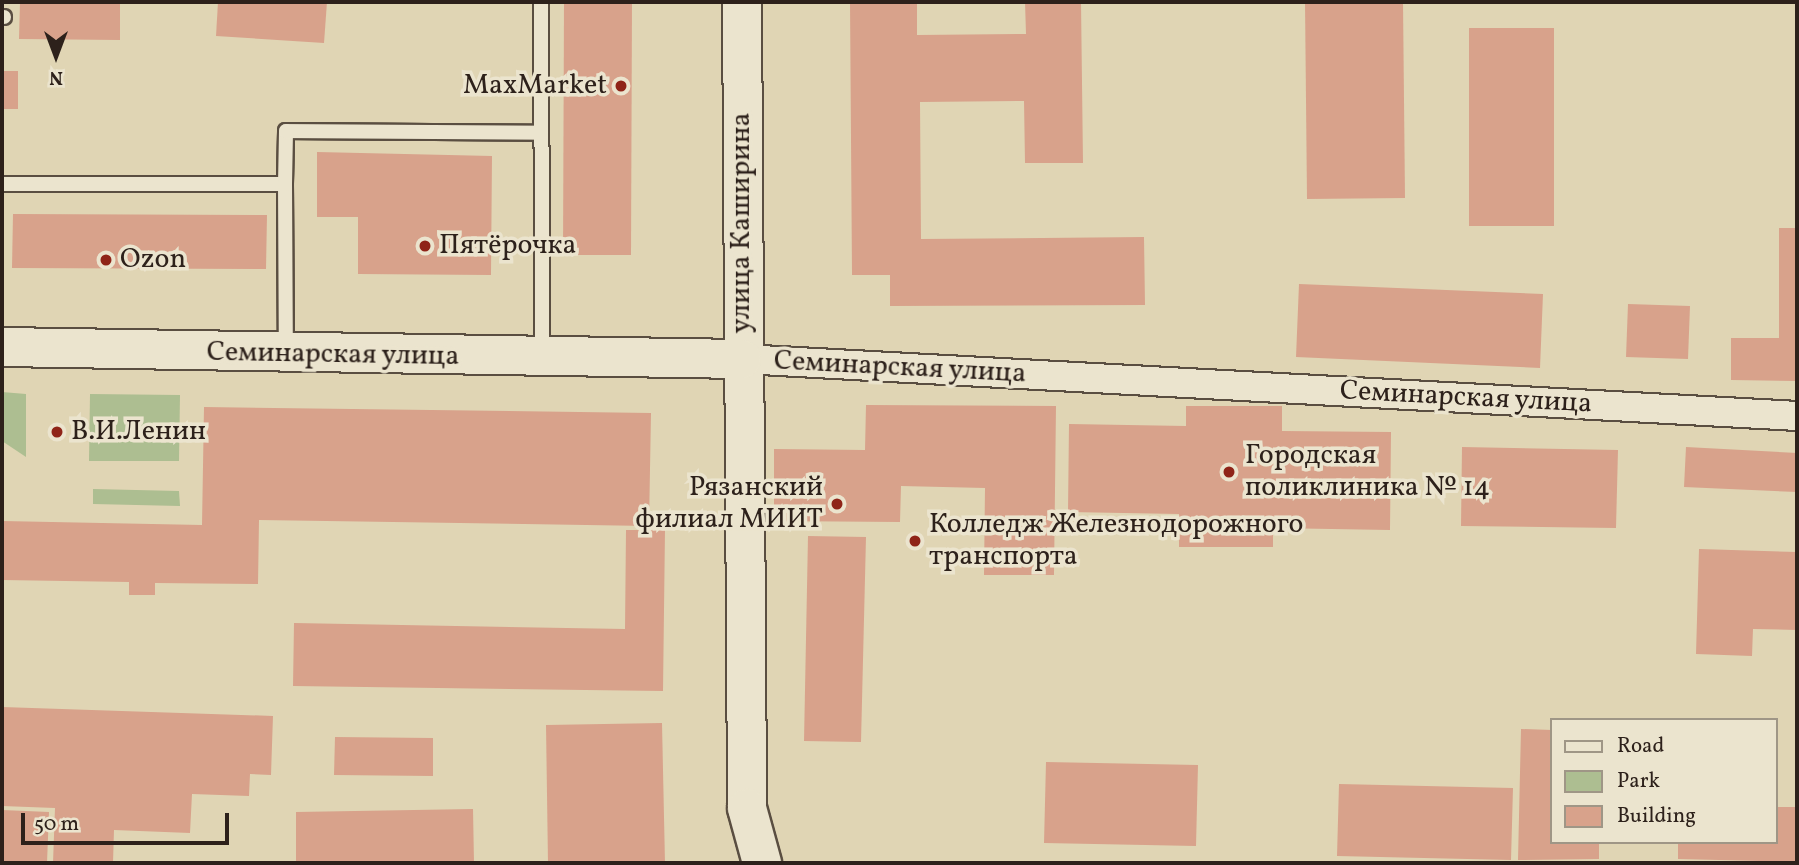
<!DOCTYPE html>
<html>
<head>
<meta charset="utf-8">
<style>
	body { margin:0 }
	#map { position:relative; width:1799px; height:865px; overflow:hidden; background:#e0d5b4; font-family:Vollkorn,serif }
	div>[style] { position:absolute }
	.green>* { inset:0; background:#adbe91 }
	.building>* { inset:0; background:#d8a28b }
	.roads { filter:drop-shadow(2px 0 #5a4e41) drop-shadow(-2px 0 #5a4e41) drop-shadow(0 2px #5a4e41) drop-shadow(0 -2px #5a4e41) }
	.service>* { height:14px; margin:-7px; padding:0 7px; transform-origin:7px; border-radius:7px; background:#ebe4ce }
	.minor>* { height:28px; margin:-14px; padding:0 14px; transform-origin:14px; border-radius:14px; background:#ebe4ce }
	.secondary>* { height:38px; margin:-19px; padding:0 19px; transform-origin:19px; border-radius:19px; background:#ebe4ce }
	.dots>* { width:19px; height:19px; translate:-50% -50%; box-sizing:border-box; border:4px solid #ebe4ce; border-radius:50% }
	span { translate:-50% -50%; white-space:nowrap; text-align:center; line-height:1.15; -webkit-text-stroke:7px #ebe4ce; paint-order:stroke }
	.poi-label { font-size:28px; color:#2d211b }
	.right { translate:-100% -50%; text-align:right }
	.left { translate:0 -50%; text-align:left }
	.street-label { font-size:28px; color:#2d211b }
	.frame { position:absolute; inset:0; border:4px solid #2d211b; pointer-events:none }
	.legend { position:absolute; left:1550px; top:718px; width:228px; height:126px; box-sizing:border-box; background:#ebe4ce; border:2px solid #9f9686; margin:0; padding:9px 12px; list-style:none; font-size:21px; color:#2d211b }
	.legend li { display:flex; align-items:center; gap:14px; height:35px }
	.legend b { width:35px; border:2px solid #9f9686 }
	.north { position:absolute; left:21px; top:21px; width:70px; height:70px; -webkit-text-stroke:5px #ebe4ce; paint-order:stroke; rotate:180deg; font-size:19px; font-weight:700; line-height:28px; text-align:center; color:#2d211b }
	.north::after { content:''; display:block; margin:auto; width:24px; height:32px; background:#2d211b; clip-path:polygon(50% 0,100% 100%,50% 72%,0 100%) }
	.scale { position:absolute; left:21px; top:813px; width:208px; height:32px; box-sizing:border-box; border:4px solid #2d211b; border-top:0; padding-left:9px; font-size:21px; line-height:24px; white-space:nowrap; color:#2d211b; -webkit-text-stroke:5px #ebe4ce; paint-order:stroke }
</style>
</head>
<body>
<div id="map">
	<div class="green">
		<div style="clip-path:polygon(2px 392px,26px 394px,26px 457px,2px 441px)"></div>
		<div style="clip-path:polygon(90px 394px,180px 395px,179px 461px,89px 461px)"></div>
		<div style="clip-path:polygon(93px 489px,179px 491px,180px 506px,93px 504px)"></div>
	</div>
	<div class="building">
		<div style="clip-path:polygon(20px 2px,120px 2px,120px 40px,19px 39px)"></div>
		<div style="clip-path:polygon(218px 2px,327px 2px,324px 43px,216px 36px)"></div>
		<div style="clip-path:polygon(564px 2px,632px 2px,631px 255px,563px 255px)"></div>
		<div style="clip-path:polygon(850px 2px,917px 2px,917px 35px,1026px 34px,1025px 2px,1081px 2px,1083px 163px,1025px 163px,1024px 101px,920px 102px,921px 239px,1144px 237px,1145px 305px,890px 306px,890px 275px,852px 275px)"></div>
		<div style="clip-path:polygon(1305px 2px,1403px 2px,1405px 198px,1307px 199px)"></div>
		<div style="clip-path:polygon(1469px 28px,1554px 28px,1554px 226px,1469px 226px)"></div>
		<div style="clip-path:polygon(2px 71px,18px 71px,18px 109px,2px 109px)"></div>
		<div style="clip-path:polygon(317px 152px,492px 156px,491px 275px,358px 274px,358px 217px,317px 217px)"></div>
		<div style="clip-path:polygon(13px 214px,267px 215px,266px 269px,12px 268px)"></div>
		<div style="clip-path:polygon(1779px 228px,1797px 228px,1797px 381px,1731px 380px,1731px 338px,1779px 338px)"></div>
		<div style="clip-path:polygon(1299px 284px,1543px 294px,1540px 368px,1296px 357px)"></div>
		<div style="clip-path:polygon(1628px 304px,1690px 306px,1688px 359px,1626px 357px)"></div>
		<div style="clip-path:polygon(866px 405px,1056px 406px,1054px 575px,984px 575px,985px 488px,901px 486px,900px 522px,774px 521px,774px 449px,865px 450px)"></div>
		<div style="clip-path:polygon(1186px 406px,1282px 406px,1282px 431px,1391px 432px,1390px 530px,1273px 528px,1273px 547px,1179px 547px,1179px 514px,1068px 512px,1069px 424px,1186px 426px)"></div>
		<div style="clip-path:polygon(204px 407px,651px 413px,649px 526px,259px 520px,258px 584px,155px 583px,155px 595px,129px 595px,129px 582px,2px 580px,2px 521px,202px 525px)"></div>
		<div style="clip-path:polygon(1462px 447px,1618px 450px,1616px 528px,1461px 526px)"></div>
		<div style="clip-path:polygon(1686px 447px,1797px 453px,1797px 492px,1684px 487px)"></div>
		<div style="clip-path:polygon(626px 530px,665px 530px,663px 691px,293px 686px,294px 623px,625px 629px)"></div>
		<div style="clip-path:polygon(808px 536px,866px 537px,861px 742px,804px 741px)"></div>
		<div style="clip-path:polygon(1699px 549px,1797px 552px,1797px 630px,1753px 629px,1752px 656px,1696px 654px)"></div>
		<div style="clip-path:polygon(2px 707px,273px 716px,271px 775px,250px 774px,249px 796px,192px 794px,190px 833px,114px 830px,113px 863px,53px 863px,55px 808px,2px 806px)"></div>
		<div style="clip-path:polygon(662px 723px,665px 863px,548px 863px,546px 725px)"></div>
		<div style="clip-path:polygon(1521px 729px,1552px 730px,1552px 842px,1599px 842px,1599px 859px,1518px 860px)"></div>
		<div style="clip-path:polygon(335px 737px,433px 738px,433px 776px,334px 775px)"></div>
		<div style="clip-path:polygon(1046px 762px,1198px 765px,1196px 846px,1044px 843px)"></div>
		<div style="clip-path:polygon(1339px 784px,1513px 788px,1511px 860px,1337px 856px)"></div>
		<div style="clip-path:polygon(1776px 807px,1797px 807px,1797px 862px,1678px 859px,1678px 842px,1776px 842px)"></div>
		<div style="clip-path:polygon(473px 809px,474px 863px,296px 863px,296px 812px)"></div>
		<div style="clip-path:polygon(2px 810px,49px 812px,47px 863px,2px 863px)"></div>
	</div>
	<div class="roads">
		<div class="service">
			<div style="left:541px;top:2px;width:352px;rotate:89.8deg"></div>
			<div style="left:2px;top:17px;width:2px"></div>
			<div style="left:2px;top:184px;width:283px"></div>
			<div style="left:285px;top:184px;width:167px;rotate:89.7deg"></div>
			<div style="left:285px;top:184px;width:53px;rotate:-88.9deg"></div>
			<div style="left:286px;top:131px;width:255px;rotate:0.4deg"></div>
		</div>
		<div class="minor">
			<div style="left:742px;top:359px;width:1057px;rotate:3.09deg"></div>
		</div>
		<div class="secondary">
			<div style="left:742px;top:2px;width:806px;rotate:89.64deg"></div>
			<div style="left:747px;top:808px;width:57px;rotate:74.7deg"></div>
			<div style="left:2px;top:347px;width:740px;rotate:0.93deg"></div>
		</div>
	</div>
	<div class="dots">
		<div style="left:621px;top:86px;background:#8f2418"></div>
		<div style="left:425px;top:246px;background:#8f2418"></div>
		<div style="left:106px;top:260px;background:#8f2418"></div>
		<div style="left:57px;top:432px;background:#8f2418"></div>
		<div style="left:1229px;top:472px;background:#8f2418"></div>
		<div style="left:837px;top:504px;background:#8f2418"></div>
		<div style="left:915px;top:541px;background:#8f2418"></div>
	</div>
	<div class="poi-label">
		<span class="right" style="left:607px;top:86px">MaxMarket</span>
		<span class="left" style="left:439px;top:246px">Пятёрочка</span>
		<span class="left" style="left:120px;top:260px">Ozon</span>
		<span class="left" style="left:71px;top:432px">В.И.Ленин</span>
		<span class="left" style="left:1245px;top:472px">Городская<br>поликлиника № 14</span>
		<span class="right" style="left:823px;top:504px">Рязанский<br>филиал МИИТ</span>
		<span class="left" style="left:929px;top:541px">Колледж Железнодорожного<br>транспорта</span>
	</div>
	<div class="street-label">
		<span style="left:742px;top:223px;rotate:-90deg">улица Каширина</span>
		<span style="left:333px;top:355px;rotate:1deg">Семинарская улица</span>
		<span style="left:900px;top:368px;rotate:3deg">Семинарская улица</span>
		<span style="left:1466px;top:398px;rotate:3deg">Семинарская улица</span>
	</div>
	<div class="frame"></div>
	<ul class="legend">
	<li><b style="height:9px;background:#ebe4ce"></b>Road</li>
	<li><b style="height:19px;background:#adbe91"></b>Park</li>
	<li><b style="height:19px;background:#d8a28b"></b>Building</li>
	</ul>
	<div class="north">N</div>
	<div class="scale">50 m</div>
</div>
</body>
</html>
